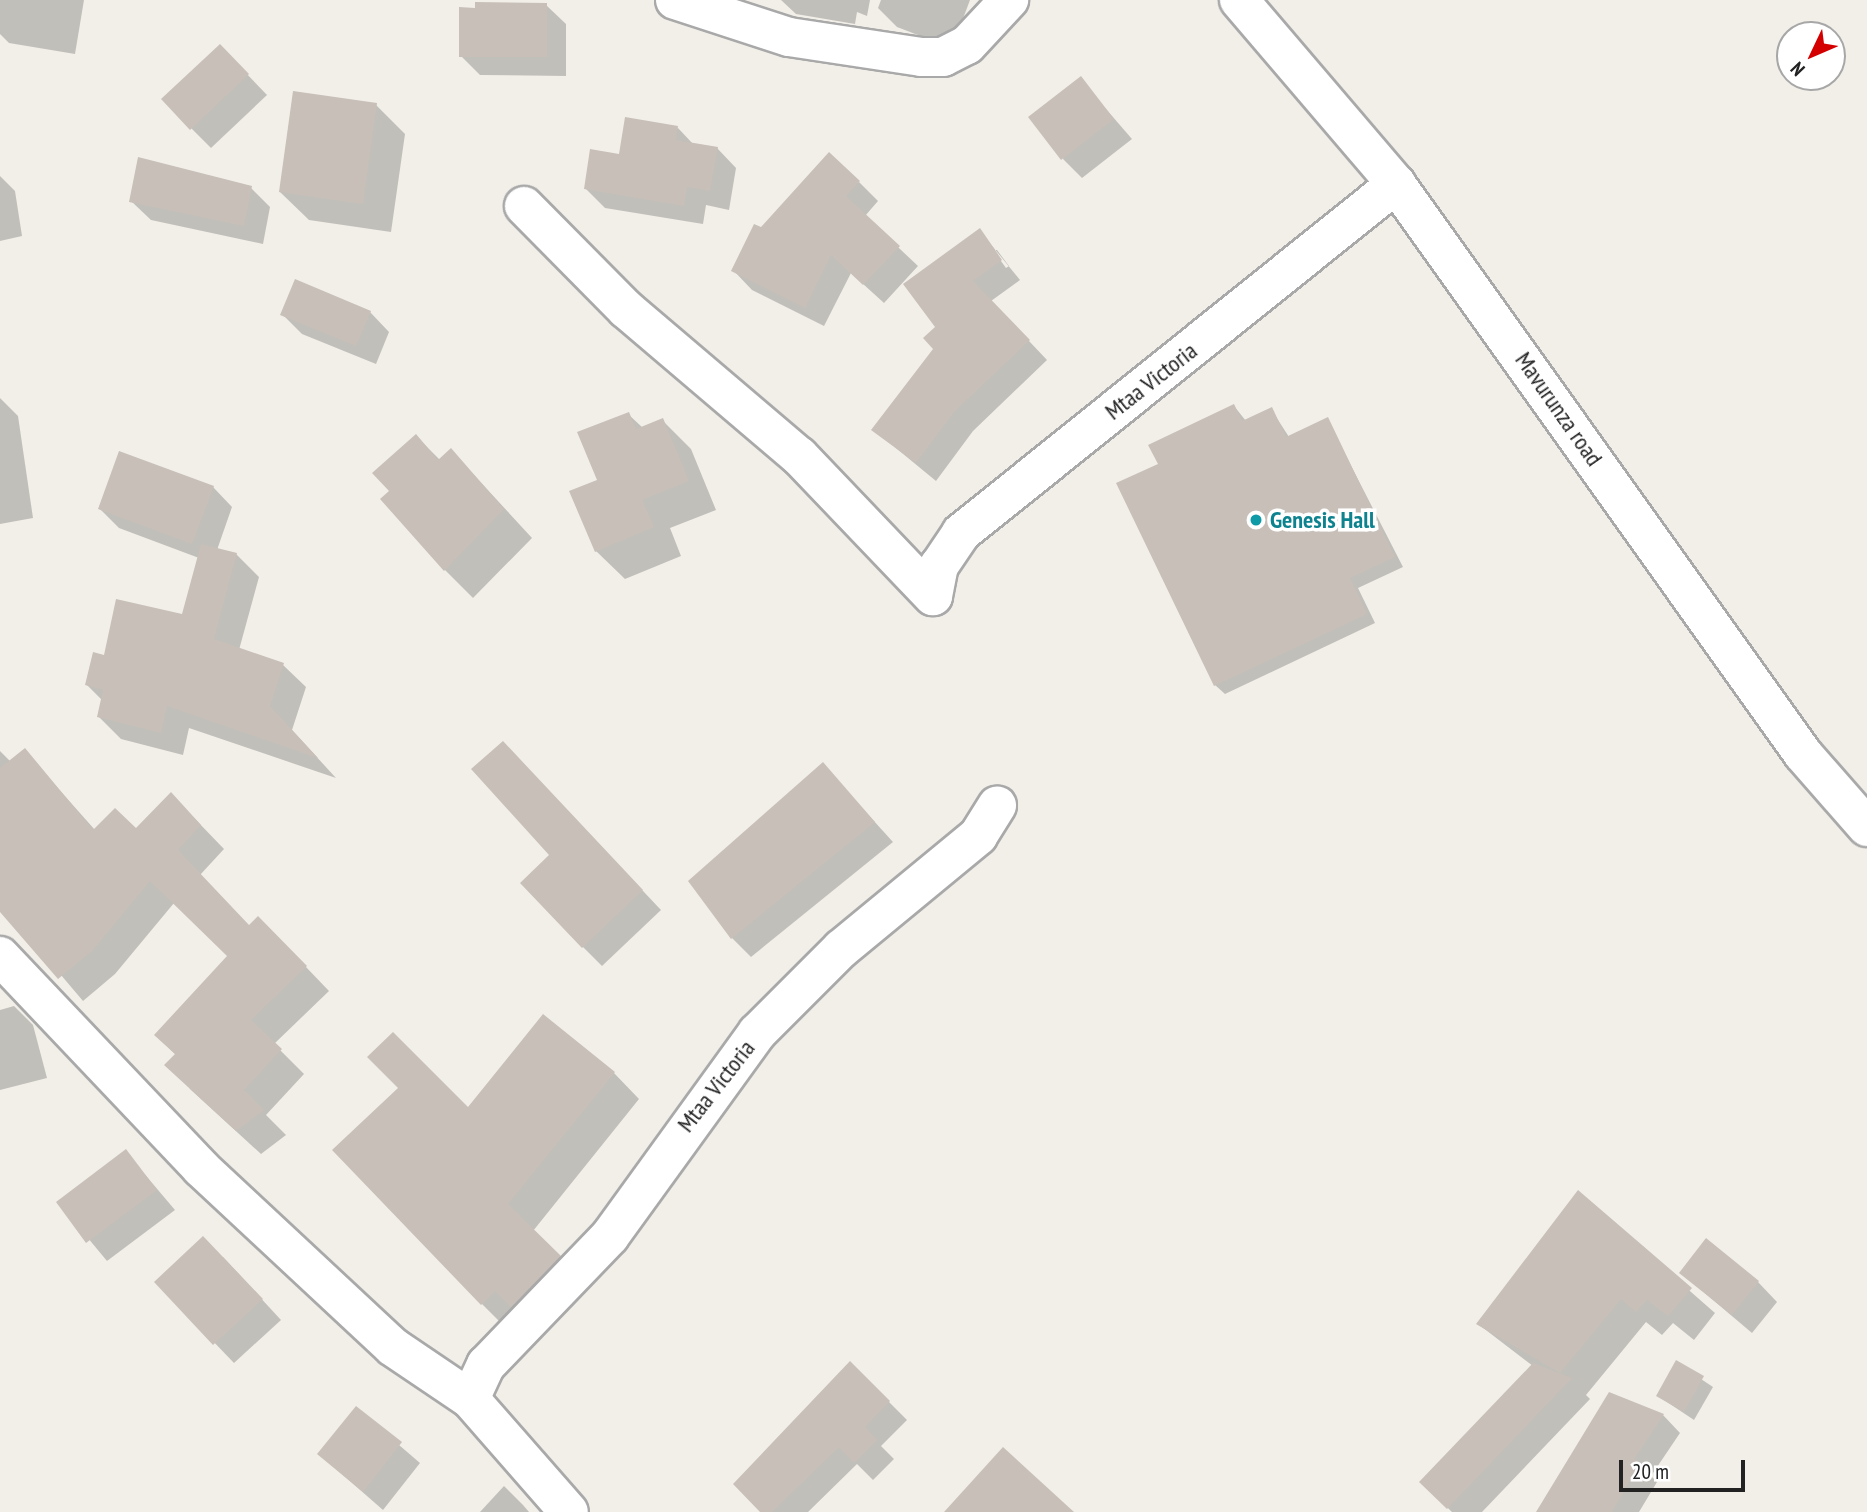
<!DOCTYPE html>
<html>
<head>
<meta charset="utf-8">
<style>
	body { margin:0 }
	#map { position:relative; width:1867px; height:1512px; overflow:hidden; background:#f2efe9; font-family:"PT Sans Narrow",sans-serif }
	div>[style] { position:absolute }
	.shadow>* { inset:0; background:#0003 }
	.building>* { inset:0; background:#c7bfb8 }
	.roads { filter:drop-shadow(2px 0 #a9a9a9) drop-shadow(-2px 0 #a9a9a9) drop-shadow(0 2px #a9a9a9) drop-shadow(0 -2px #a9a9a9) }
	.minor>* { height:38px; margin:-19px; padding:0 19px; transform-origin:19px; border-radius:19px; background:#fff }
	.dots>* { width:19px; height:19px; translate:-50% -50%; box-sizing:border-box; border:4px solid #fff; border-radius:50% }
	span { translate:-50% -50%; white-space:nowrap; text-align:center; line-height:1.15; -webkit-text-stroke:7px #fff; paint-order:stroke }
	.street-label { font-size:24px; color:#222 }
	.culture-label { font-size:24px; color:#0d838f; font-weight:700 }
	.left { translate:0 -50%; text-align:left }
	.north { position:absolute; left:1776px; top:21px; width:70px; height:70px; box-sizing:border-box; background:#fff; border:2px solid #a7a7a7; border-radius:50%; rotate:226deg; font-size:19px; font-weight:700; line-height:28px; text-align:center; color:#222 }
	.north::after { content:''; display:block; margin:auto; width:24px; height:32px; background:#d40000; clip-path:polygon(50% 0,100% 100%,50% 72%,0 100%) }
	.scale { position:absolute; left:1619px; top:1460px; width:126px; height:32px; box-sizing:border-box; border:4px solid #222; border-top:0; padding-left:9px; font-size:21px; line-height:24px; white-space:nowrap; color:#222; -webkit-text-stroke:5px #fff; paint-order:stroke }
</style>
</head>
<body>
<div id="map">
	<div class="shadow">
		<div style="clip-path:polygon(0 0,84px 0,75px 54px,9px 43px,0 34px)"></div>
		<div style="clip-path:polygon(781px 0,870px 0,867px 16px,857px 12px,855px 24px,796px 14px)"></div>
		<div style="clip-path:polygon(881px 0,970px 0,952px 48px,897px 27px,878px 8px)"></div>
		<div style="clip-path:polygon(546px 5px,566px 24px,566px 76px,480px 75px,461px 56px)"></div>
		<div style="clip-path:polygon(220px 46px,267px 95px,211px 148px,163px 100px)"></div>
		<div style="clip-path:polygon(1080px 79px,1132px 139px,1082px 178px,1063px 159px)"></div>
		<div style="clip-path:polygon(376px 105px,405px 134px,391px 232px,309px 220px,280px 192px)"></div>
		<div style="clip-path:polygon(678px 128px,694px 145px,717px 148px,736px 168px,729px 210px,706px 205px,703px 224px,605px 208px,586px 189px,621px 156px)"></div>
		<div style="clip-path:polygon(0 176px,15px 191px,22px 236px,0 241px)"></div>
		<div style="clip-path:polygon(859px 182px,878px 201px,865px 216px,918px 266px,884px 303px,851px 273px,824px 326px,752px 290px,733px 270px,761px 229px)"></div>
		<div style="clip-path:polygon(251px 188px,270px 207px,263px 244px,151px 220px,131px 201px)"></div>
		<div style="clip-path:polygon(evenodd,979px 230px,1020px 280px,991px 301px,1047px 360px,973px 431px,936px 481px,874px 430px,935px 349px,937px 327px,979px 230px,993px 250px,997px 250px,1009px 266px,1006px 268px,993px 250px)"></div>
		<div style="clip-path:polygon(370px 312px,389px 332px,376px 364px,302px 334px,282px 314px)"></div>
		<div style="clip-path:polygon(0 398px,18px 416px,33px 518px,0 524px)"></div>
		<div style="clip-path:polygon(1234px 406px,1246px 421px,1271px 409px,1289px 437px,1327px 419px,1403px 567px,1358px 588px,1375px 623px,1225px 694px,1215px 685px,1160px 464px)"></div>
		<div style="clip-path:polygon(628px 414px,643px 428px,663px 421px,691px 449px,716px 510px,670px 528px,681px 556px,625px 579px,596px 551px,600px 481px)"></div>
		<div style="clip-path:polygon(416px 436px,440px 460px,451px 450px,532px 538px,473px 598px,445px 570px,391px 491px)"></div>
		<div style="clip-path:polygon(213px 487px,232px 507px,217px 550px,236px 554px,259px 577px,239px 650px,283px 665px,306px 687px,292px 730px,336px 778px,189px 728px,183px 755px,121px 739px,99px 717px,102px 700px,87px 685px,105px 657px,183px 617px,199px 558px,119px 528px,100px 509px)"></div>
		<div style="clip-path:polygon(24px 750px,95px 830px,136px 831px,171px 794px,224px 849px,200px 875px,249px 927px,282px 942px,329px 991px,274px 1044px,304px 1074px,266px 1115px,286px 1135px,261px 1154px,190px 1089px,176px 1055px,156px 1035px,229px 956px,174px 903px,115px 974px,83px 1001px,0 903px,0 751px,11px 762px)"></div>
		<div style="clip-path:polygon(522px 763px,661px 910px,602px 966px,583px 947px)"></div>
		<div style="clip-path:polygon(823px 765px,893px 842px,751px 957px,732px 938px)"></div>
		<div style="clip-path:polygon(14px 1006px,33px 1025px,47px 1078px,0 1090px,0 1010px)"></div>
		<div style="clip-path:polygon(614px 1073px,639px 1099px,533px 1231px,585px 1283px,508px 1330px,482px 1304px,401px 1088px,468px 1110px)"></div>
		<div style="clip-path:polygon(125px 1151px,175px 1210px,107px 1261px,58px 1202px)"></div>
		<div style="clip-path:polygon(1578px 1193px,1715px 1313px,1694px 1340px,1673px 1323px,1662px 1335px,1646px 1322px,1586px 1395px,1590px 1399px,1482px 1512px,1452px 1512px,1421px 1482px,1533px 1366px,1478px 1324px)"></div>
		<div style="clip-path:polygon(223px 1257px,281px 1320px,234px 1363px,156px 1282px)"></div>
		<div style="clip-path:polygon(1681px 1273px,1758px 1282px,1777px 1302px,1752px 1333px)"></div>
		<div style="clip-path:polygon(850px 1363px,907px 1420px,881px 1446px,894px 1459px,873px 1480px,857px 1464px,808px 1512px,763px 1512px)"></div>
		<div style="clip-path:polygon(1677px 1363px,1713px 1387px,1694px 1420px,1658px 1396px)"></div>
		<div style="clip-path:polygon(356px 1408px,420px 1463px,383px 1510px,319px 1454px)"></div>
		<div style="clip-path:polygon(1663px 1415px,1680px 1433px,1651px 1476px,1657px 1482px,1639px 1512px,1538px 1512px)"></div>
		<div style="clip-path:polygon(504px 1486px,523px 1505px,529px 1512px,480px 1512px)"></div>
	</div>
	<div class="building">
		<div style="clip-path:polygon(475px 2px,547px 3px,547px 57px,459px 57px,459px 7px,475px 8px)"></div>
		<div style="clip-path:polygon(220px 44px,249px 74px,190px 130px,161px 99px)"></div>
		<div style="clip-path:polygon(1081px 76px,1114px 119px,1061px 160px,1028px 117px)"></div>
		<div style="clip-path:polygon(293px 91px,377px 103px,363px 204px,279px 192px)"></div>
		<div style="clip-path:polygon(625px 117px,678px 126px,676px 140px,718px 147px,710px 191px,687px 187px,684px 206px,584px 189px,590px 149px,619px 154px)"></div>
		<div style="clip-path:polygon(829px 152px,860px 181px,846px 196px,900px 246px,863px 285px,831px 255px,805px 308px,731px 271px,754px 224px,761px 227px)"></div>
		<div style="clip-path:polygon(138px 157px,252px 186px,244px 226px,129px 202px)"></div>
		<div style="clip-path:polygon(980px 228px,1002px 260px,973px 281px,1030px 340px,954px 412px,916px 463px,871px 430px,933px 349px,923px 338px,935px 327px,903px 284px)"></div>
		<div style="clip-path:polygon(295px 279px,371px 311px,356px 346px,280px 315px)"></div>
		<div style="clip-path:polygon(1234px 404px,1242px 421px,1272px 407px,1286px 437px,1328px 417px,1395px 557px,1350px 578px,1367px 614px,1214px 686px,1116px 483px,1158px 464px,1148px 445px)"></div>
		<div style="clip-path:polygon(629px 412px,636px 429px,663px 418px,689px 481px,642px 500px,654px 527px,595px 552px,569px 491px,597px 480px,577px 432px)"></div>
		<div style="clip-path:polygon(416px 434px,438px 460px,451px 448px,504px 509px,444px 571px,380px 499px,389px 491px,372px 473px)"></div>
		<div style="clip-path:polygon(119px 451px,214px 486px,192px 544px,98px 509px)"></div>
		<div style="clip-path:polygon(201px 544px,237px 553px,214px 639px,284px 663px,270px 706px,318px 758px,167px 706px,161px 733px,97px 717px,103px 690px,85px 685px,93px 652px,104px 655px,116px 599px,182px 614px)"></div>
		<div style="clip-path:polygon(503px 741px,643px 890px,582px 948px,520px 883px,549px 855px,471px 769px)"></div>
		<div style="clip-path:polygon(25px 748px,93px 830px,115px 808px,136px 828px,171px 792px,201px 825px,178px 850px,249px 925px,258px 916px,307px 966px,251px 1020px,282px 1049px,244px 1090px,264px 1110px,236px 1131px,164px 1065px,175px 1054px,154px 1035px,227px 956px,150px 881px,92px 951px,58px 979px,0 912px,0 768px)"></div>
		<div style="clip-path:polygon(823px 762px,875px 822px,731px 939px,688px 881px)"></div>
		<div style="clip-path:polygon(543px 1014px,615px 1072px,508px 1204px,561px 1256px,511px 1307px,495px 1291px,481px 1305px,332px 1150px,398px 1088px,367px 1057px,393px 1032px,468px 1107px)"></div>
		<div style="clip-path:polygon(126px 1149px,157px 1190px,86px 1243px,56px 1202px)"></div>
		<div style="clip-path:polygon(1578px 1190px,1692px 1288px,1668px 1316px,1647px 1300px,1636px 1312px,1621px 1299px,1560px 1373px,1476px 1324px)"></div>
		<div style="clip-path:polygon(203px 1236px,263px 1299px,213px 1345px,154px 1282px)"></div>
		<div style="clip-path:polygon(1706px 1238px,1759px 1281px,1732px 1315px,1679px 1273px)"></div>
		<div style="clip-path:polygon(1676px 1360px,1704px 1376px,1684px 1412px,1656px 1396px)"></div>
		<div style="clip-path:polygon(850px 1361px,890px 1401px,865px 1427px,877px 1440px,854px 1463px,839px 1447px,772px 1512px,760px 1512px,733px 1484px)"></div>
		<div style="clip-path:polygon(1533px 1363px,1572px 1378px,1447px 1509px,1419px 1482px)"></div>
		<div style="clip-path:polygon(1609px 1392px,1664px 1414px,1634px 1459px,1640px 1463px,1612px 1512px,1536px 1512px)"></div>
		<div style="clip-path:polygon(356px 1406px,402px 1442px,363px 1492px,317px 1454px)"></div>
		<div style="clip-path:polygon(1003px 1447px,1074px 1512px,944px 1512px)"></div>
	</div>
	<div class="roads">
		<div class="minor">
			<div style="left:675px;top:0;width:120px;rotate:18deg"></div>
			<div style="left:789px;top:37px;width:134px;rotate:8.6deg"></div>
			<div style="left:921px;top:57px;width:22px"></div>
			<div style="left:943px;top:57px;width:27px;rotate:-27deg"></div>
			<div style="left:967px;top:45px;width:62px;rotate:-47deg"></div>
			<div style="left:1239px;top:0;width:242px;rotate:49.5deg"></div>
			<div style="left:1396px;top:184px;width:700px;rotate:54.47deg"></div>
			<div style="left:1803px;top:754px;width:97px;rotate:48.8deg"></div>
			<div style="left:524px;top:206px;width:145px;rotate:45.3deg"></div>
			<div style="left:626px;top:309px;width:227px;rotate:40.4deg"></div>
			<div style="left:799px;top:456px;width:194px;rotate:46.3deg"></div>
			<div style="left:933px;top:596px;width:31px;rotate:-79deg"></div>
			<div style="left:939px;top:566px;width:40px;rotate:-56deg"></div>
			<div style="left:961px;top:533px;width:558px;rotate:-38.74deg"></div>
			<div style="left:0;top:956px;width:292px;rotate:46.5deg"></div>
			<div style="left:201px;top:1168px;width:262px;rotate:43deg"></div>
			<div style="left:393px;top:1347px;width:93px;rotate:34deg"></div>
			<div style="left:470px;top:1399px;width:150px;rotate:48.8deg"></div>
			<div style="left:470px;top:1399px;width:38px;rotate:-65deg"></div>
			<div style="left:486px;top:1365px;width:179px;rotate:-46.1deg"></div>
			<div style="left:610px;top:1236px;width:251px;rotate:-54.1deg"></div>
			<div style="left:757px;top:1033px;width:119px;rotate:-45deg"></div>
			<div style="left:841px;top:949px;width:178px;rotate:-39.5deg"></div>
			<div style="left:978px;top:836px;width:36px;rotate:-58deg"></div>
		</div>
	</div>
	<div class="dots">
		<div style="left:1256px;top:520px;background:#0f9aa8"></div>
	</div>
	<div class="street-label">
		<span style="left:1151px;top:381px;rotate:-38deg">Mtaa Victoria</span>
		<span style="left:1559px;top:409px;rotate:55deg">Mavurunza road</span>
		<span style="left:716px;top:1086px;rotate:-52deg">Mtaa Victoria</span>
	</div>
	<div class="culture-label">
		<span class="left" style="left:1270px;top:520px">Genesis Hall</span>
	</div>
	<div class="north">N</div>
	<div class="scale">20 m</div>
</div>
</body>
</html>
